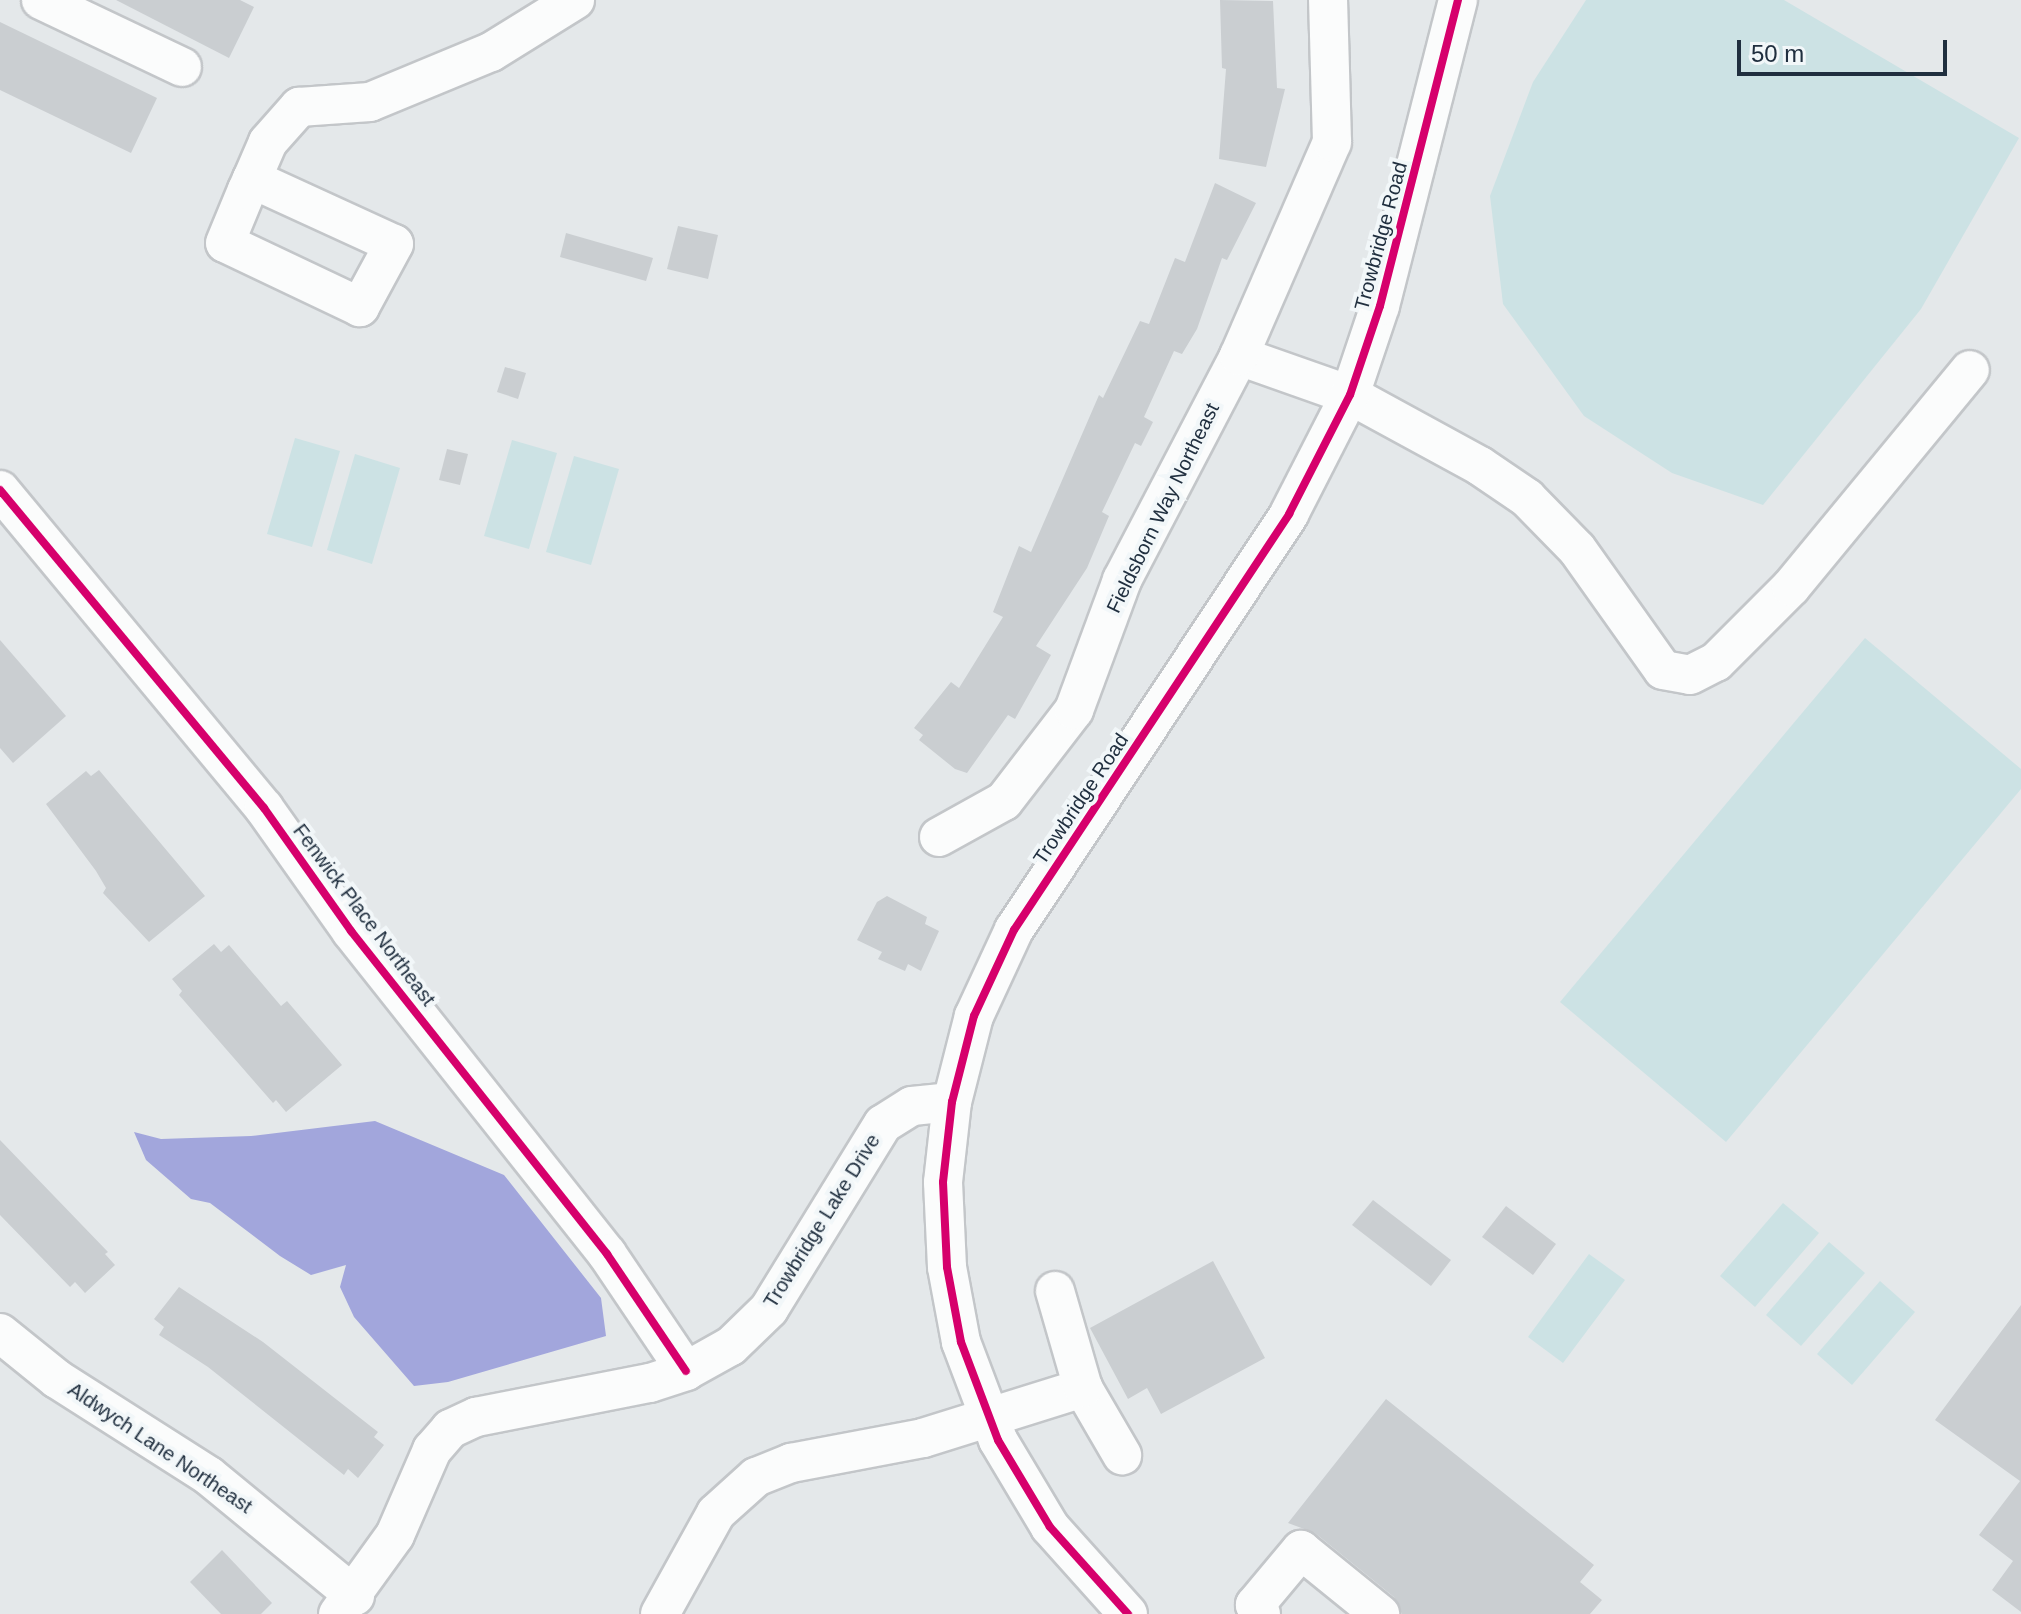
<!DOCTYPE html>
<html>
<head>
<meta charset="utf-8">
<style>
	body { margin:0 }
	#map { position:relative; width:2021px; height:1614px; overflow:hidden; background:#e4e8ea; font-family:Helvetica,sans-serif }
	div>[style] { position:absolute }
	.green>* { inset:0; background:#cce2e4 }
	.water>* { inset:0; background:#a2a6dc }
	.building>* { inset:0; background:#caced1 }
	.roads { filter:drop-shadow(2px 0 #c3c6c9) drop-shadow(-2px 0 #c3c6c9) drop-shadow(0 2px #c3c6c9) drop-shadow(0 -2px #c3c6c9) }
	.minor>* { height:38px; margin:-19px; padding:0 19px; transform-origin:19px; border-radius:19px; background:#fbfcfc }
	.cycleway>* { height:8px; margin:-4px; padding:0 4px; transform-origin:4px; border-radius:4px; background:#d6006c }
	span { translate:-50% -50%; white-space:nowrap; text-align:center; line-height:1.15; -webkit-text-stroke:8px #f2f7f9; paint-order:stroke }
	.street-label { font-size:20px; color:#202f3f }
	.scale { position:absolute; left:1737px; top:40px; width:210px; height:36px; box-sizing:border-box; border:4px solid #202f3f; border-top:0; padding-left:10px; font-size:24px; line-height:28px; white-space:nowrap; color:#202f3f; -webkit-text-stroke:6px #f2f7f9; paint-order:stroke }
</style>
</head>
<body>
<div id="map">
	<div class="green">
		<div style="clip-path:polygon(1586px 0,1784px 0,2019px 138px,1921px 309px,1763px 505px,1672px 473px,1584px 416px,1503px 304px,1490px 196px,1533px 82px)"></div>
		<div style="clip-path:polygon(295px 438px,340px 451px,312px 547px,267px 534px)"></div>
		<div style="clip-path:polygon(512px 440px,557px 453px,529px 549px,484px 536px)"></div>
		<div style="clip-path:polygon(355px 454px,400px 468px,372px 564px,327px 550px)"></div>
		<div style="clip-path:polygon(574px 456px,619px 469px,591px 565px,546px 552px)"></div>
		<div style="clip-path:polygon(1865px 638px,2021px 769px,2021px 789px,1726px 1142px,1560px 1002px)"></div>
		<div style="clip-path:polygon(1783px 1203px,1819px 1233px,1755px 1307px,1720px 1276px)"></div>
		<div style="clip-path:polygon(1829px 1242px,1865px 1273px,1801px 1346px,1766px 1315px)"></div>
		<div style="clip-path:polygon(1589px 1254px,1625px 1280px,1563px 1363px,1528px 1337px)"></div>
		<div style="clip-path:polygon(1880px 1281px,1915px 1312px,1852px 1385px,1817px 1354px)"></div>
	</div>
	<div class="water">
		<div style="clip-path:polygon(375px 1121px,504px 1175px,601px 1298px,606px 1336px,448px 1382px,414px 1386px,354px 1317px,340px 1287px,346px 1265px,311px 1275px,280px 1256px,210px 1203px,191px 1199px,146px 1160px,134px 1132px,161px 1139px,251px 1136px)"></div>
	</div>
	<div class="building">
		<div style="clip-path:polygon(116px 0,240px 0,254px 7px,229px 58px)"></div>
		<div style="clip-path:polygon(1220px 0,1273px 1px,1277px 88px,1285px 89px,1266px 167px,1219px 159px,1226px 69px,1222px 68px)"></div>
		<div style="clip-path:polygon(0 22px,157px 98px,131px 153px,0 90px)"></div>
		<div style="clip-path:polygon(1215px 183px,1256px 203px,1227px 260px,1222px 258px,1197px 329px,1182px 354px,1174px 351px,1144px 417px,1153px 422px,1141px 446px,1135px 443px,1102px 512px,1109px 516px,1087px 568px,1036px 646px,1051px 655px,1015px 719px,1008px 715px,967px 773px,955px 769px,919px 740px,923px 735px,914px 728px,951px 682px,959px 688px,1003px 617px,993px 612px,1019px 546px,1031px 552px,1099px 395px,1103px 398px,1140px 321px,1149px 324px,1175px 258px,1185px 262px)"></div>
		<div style="clip-path:polygon(678px 226px,718px 235px,708px 279px,667px 269px)"></div>
		<div style="clip-path:polygon(566px 233px,653px 258px,646px 281px,560px 257px)"></div>
		<div style="clip-path:polygon(505px 367px,526px 373px,518px 399px,497px 392px)"></div>
		<div style="clip-path:polygon(447px 449px,468px 454px,460px 485px,439px 480px)"></div>
		<div style="clip-path:polygon(0 640px,66px 716px,13px 763px,0 748px)"></div>
		<div style="clip-path:polygon(99px 770px,205px 896px,149px 942px,103px 893px,106px 888px,96px 871px,46px 804px,86px 771px,91px 776px)"></div>
		<div style="clip-path:polygon(887px 896px,927px 917px,925px 924px,939px 931px,921px 971px,908px 964px,905px 971px,878px 959px,882px 952px,857px 940px,877px 902px)"></div>
		<div style="clip-path:polygon(214px 944px,221px 952px,229px 945px,281px 1006px,287px 1001px,342px 1065px,286px 1112px,276px 1100px,273px 1103px,179px 995px,182px 991px,172px 979px)"></div>
		<div style="clip-path:polygon(0 1140px,108px 1252px,105px 1254px,115px 1265px,85px 1293px,75px 1282px,70px 1287px,0 1215px)"></div>
		<div style="clip-path:polygon(1373px 1200px,1451px 1260px,1431px 1286px,1352px 1225px)"></div>
		<div style="clip-path:polygon(1506px 1206px,1556px 1244px,1533px 1275px,1482px 1237px)"></div>
		<div style="clip-path:polygon(1213px 1261px,1265px 1358px,1161px 1414px,1147px 1388px,1128px 1399px,1090px 1328px)"></div>
		<div style="clip-path:polygon(179px 1287px,263px 1342px,378px 1432px,374px 1437px,384px 1445px,358px 1478px,348px 1469px,344px 1475px,208px 1367px,159px 1335px,164px 1327px,154px 1319px)"></div>
		<div style="clip-path:polygon(2021px 1305px,2021px 1612px,1992px 1590px,2013px 1561px,1979px 1535px,2020px 1481px,1935px 1420px)"></div>
		<div style="clip-path:polygon(1386px 1399px,1594px 1565px,1580px 1582px,1602px 1600px,1590px 1614px,1402px 1614px,1394px 1597px,1315px 1533px,1288px 1523px)"></div>
		<div style="clip-path:polygon(222px 1550px,272px 1603px,261px 1614px,221px 1614px,190px 1582px)"></div>
	</div>
	<div class="roads">
		<div class="minor">
			<div style="left:41px;top:0;width:156px;rotate:25.4deg"></div>
			<div style="left:252px;top:179px;width:156px;rotate:24.6deg"></div>
			<div style="left:394px;top:244px;width:72px;rotate:118.4deg"></div>
			<div style="left:360px;top:307px;width:149px;rotate:-154.6deg"></div>
			<div style="left:225px;top:243px;width:57px;rotate:-67.5deg"></div>
			<div style="left:247px;top:190px;width:12px;rotate:-66deg"></div>
			<div style="left:252px;top:179px;width:40px;rotate:-66.6deg"></div>
			<div style="left:268px;top:142px;width:47px;rotate:-48.5deg"></div>
			<div style="left:299px;top:107px;width:71px;rotate:-4deg"></div>
			<div style="left:370px;top:102px;width:131px;rotate:-22.5deg"></div>
			<div style="left:491px;top:52px;width:99px;rotate:-31.8deg"></div>
			<div style="left:1239px;top:356px;width:118px;rotate:19.4deg"></div>
			<div style="left:1350px;top:395px;width:148px;rotate:28.6deg"></div>
			<div style="left:1480px;top:466px;width:57px;rotate:34.2deg"></div>
			<div style="left:1527px;top:498px;width:71px;rotate:45.6deg"></div>
			<div style="left:1577px;top:549px;width:148px;rotate:54.6deg"></div>
			<div style="left:1663px;top:670px;width:27px;rotate:10deg"></div>
			<div style="left:1690px;top:675px;width:29px;rotate:-27deg"></div>
			<div style="left:1716px;top:662px;width:106px;rotate:-45deg"></div>
			<div style="left:1791px;top:587px;width:281px;rotate:-50.5deg"></div>
			<div style="left:0;top:490px;width:413px;rotate:50.3deg"></div>
			<div style="left:264px;top:808px;width:151px;rotate:54.7deg"></div>
			<div style="left:351px;top:931px;width:412px;rotate:51.6deg"></div>
			<div style="left:607px;top:1254px;width:141px;rotate:56deg"></div>
			<div style="left:939px;top:837px;width:74px;rotate:-29deg"></div>
			<div style="left:1004px;top:801px;width:115px;rotate:-52.4deg"></div>
			<div style="left:1074px;top:710px;width:139px;rotate:-69.7deg"></div>
			<div style="left:1122px;top:580px;width:253px;rotate:-62.4deg"></div>
			<div style="left:1239px;top:356px;width:233px;rotate:-66.5deg"></div>
			<div style="left:1332px;top:142px;width:142px;rotate:-91.6deg"></div>
			<div style="left:0;top:1333px;width:73px;rotate:38.9deg"></div>
			<div style="left:57px;top:1379px;width:180px;rotate:32.5deg"></div>
			<div style="left:209px;top:1476px;width:189px;rotate:39.4deg"></div>
			<div style="left:1083px;top:1388px;width:78px;rotate:59.8deg"></div>
			<div style="left:338px;top:1614px;width:97px;rotate:-54.2deg"></div>
			<div style="left:395px;top:1535px;width:93px;rotate:-66.5deg"></div>
			<div style="left:432px;top:1450px;width:28px;rotate:-49deg"></div>
			<div style="left:450px;top:1429px;width:29px;rotate:-25deg"></div>
			<div style="left:476px;top:1417px;width:177px;rotate:-11.1deg"></div>
			<div style="left:650px;top:1383px;width:38px;rotate:-18deg"></div>
			<div style="left:686px;top:1371px;width:51px;rotate:-29.1deg"></div>
			<div style="left:731px;top:1346px;width:53px;rotate:-44.2deg"></div>
			<div style="left:769px;top:1309px;width:217px;rotate:-58.4deg"></div>
			<div style="left:883px;top:1124px;width:34px;rotate:-32deg"></div>
			<div style="left:912px;top:1106px;width:40px;rotate:-5.7deg"></div>
			<div style="left:660px;top:1614px;width:115px;rotate:-61deg"></div>
			<div style="left:716px;top:1513px;width:54px;rotate:-42deg"></div>
			<div style="left:756px;top:1477px;width:38px;rotate:-22deg"></div>
			<div style="left:791px;top:1463px;width:134px;rotate:-10.7deg"></div>
			<div style="left:923px;top:1438px;width:168px;rotate:-17.4deg"></div>
			<div style="left:1083px;top:1388px;width:101px;rotate:-106.1deg"></div>
			<div style="left:1128px;top:1614px;width:117px;rotate:-131.9deg"></div>
			<div style="left:1050px;top:1527px;width:101px;rotate:-120.9deg"></div>
			<div style="left:998px;top:1440px;width:105px;rotate:-110.7deg"></div>
			<div style="left:961px;top:1342px;width:76px;rotate:-100.6deg"></div>
			<div style="left:947px;top:1267px;width:85px;rotate:-92.7deg"></div>
			<div style="left:943px;top:1182px;width:81px;rotate:-83.6deg"></div>
			<div style="left:952px;top:1102px;width:89px;rotate:-75.7deg"></div>
			<div style="left:974px;top:1016px;width:95px;rotate:-65.1deg"></div>
			<div style="left:1014px;top:930px;width:499px;rotate:-56.5deg"></div>
			<div style="left:1289px;top:514px;width:134px;rotate:-62.9deg"></div>
			<div style="left:1350px;top:395px;width:94px;rotate:-71.4deg"></div>
			<div style="left:1380px;top:306px;width:316px;rotate:-75.7deg"></div>
			<div style="left:1261px;top:1614px;width:11px;rotate:-124deg"></div>
			<div style="left:1255px;top:1605px;width:72px;rotate:-50.1deg"></div>
			<div style="left:1301px;top:1550px;width:102px;rotate:39deg"></div>
		</div>
	</div>
	<div class="cycleway">
		<div style="left:0;top:490px;width:413px;rotate:50.3deg"></div>
		<div style="left:264px;top:808px;width:151px;rotate:54.7deg"></div>
		<div style="left:351px;top:931px;width:412px;rotate:51.6deg"></div>
		<div style="left:607px;top:1254px;width:141px;rotate:56deg"></div>
		<div style="left:1128px;top:1614px;width:117px;rotate:-131.9deg"></div>
		<div style="left:1050px;top:1527px;width:101px;rotate:-120.9deg"></div>
		<div style="left:998px;top:1440px;width:105px;rotate:-110.7deg"></div>
		<div style="left:961px;top:1342px;width:76px;rotate:-100.6deg"></div>
		<div style="left:947px;top:1267px;width:85px;rotate:-92.7deg"></div>
		<div style="left:943px;top:1182px;width:81px;rotate:-83.6deg"></div>
		<div style="left:952px;top:1102px;width:89px;rotate:-75.7deg"></div>
		<div style="left:974px;top:1016px;width:95px;rotate:-65.1deg"></div>
		<div style="left:1014px;top:930px;width:499px;rotate:-56.5deg"></div>
		<div style="left:1289px;top:514px;width:134px;rotate:-62.9deg"></div>
		<div style="left:1350px;top:395px;width:94px;rotate:-71.4deg"></div>
		<div style="left:1380px;top:306px;width:316px;rotate:-75.7deg"></div>
	</div>
	<div class="street-label">
		<span style="left:1381px;top:236px;rotate:-75deg">Trowbridge Road</span>
		<span style="left:1163px;top:508px;rotate:-64deg">Fieldsborn Way Northeast</span>
		<span style="left:1081px;top:799px;rotate:-56deg">Trowbridge Road</span>
		<span style="left:364px;top:915px;rotate:53deg">Fenwick Place Northeast</span>
		<span style="left:822px;top:1221px;rotate:-58deg">Trowbridge Lake Drive</span>
		<span style="left:160px;top:1448px;rotate:34deg">Aldwych Lane Northeast</span>
	</div>
	<div class="scale">50 m</div>
</div>
</body>
</html>
